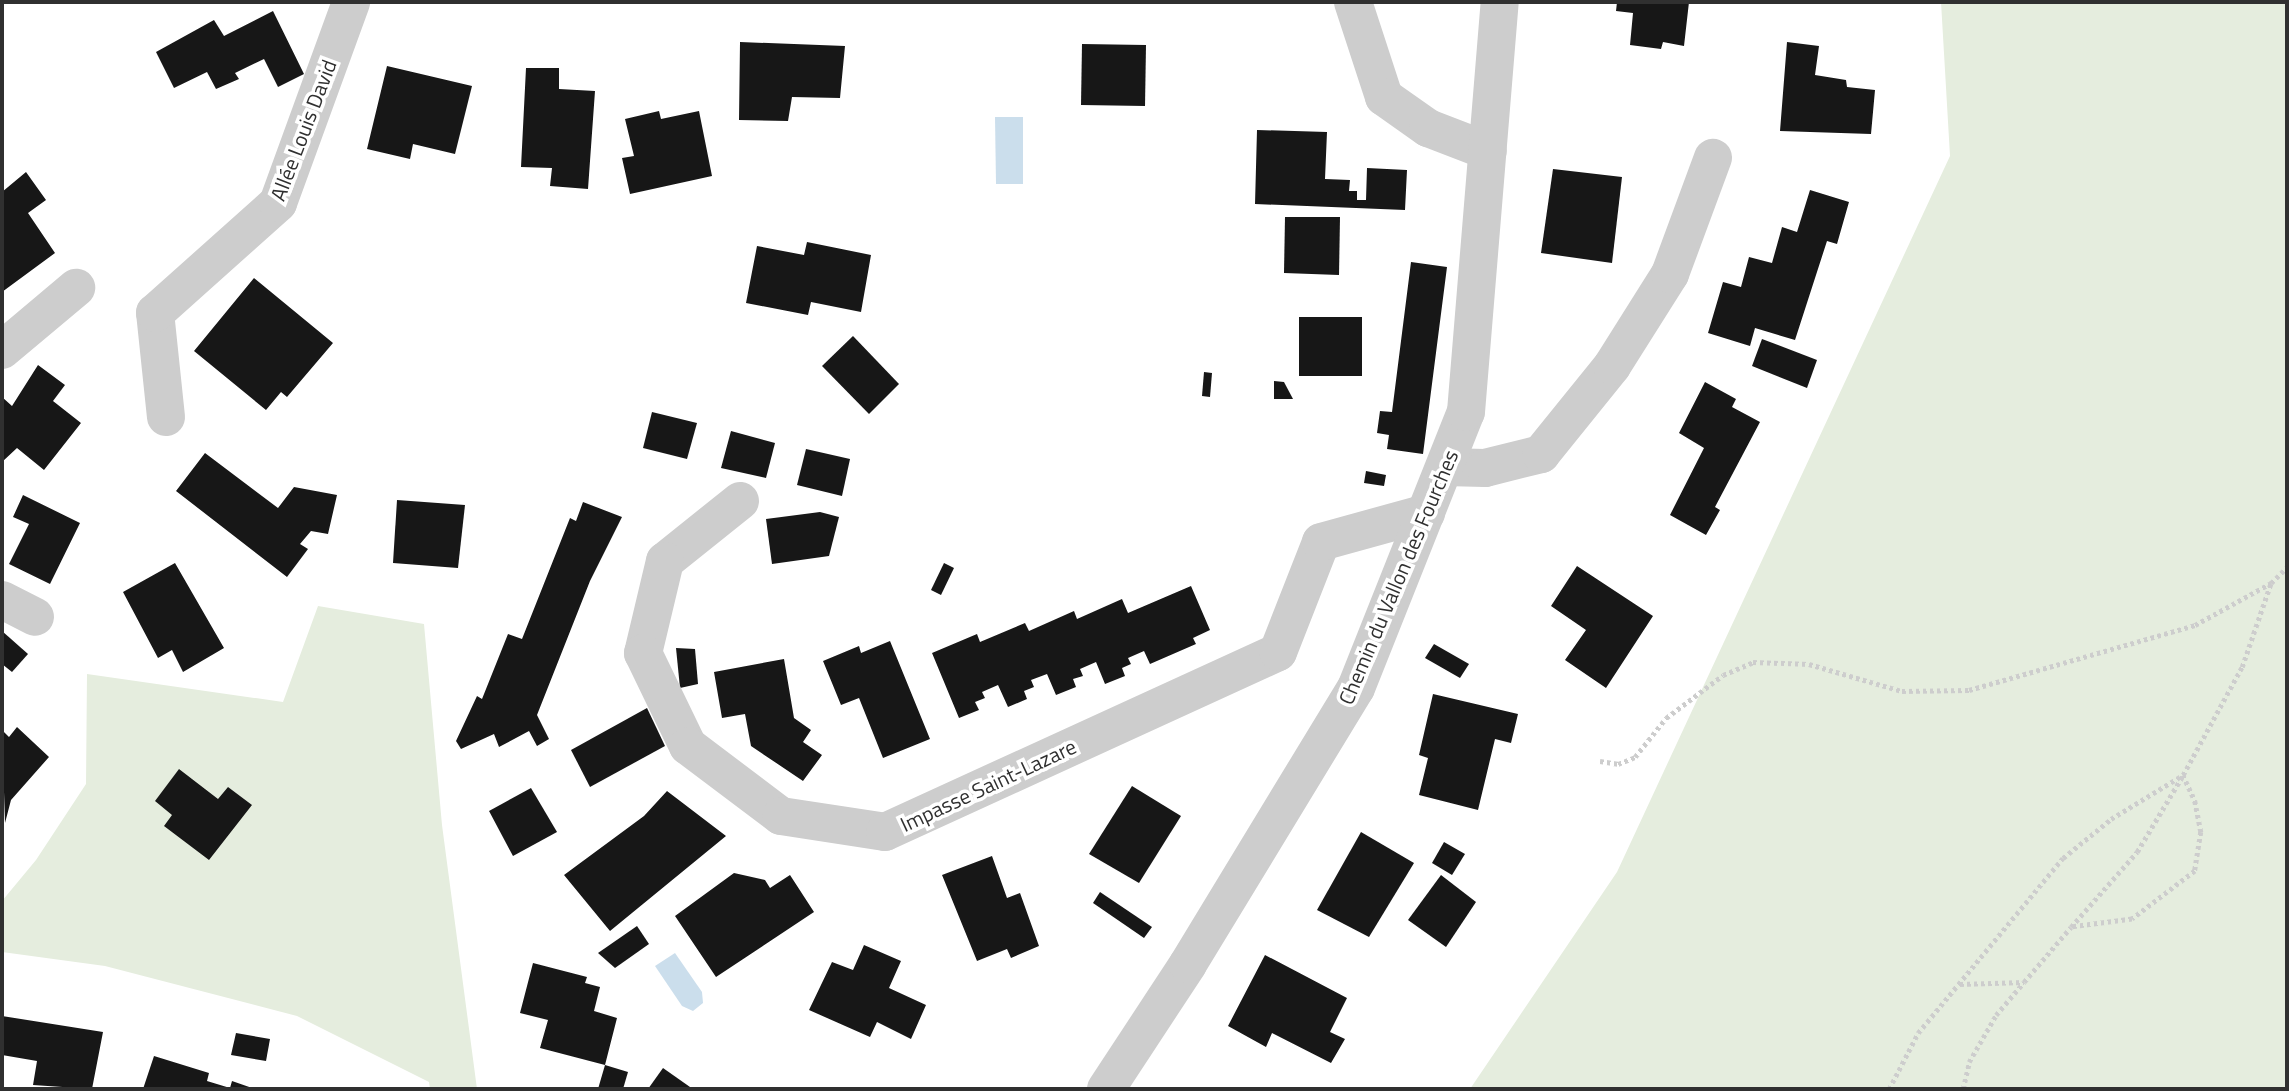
<!DOCTYPE html>
<html>
<head>
<meta charset="utf-8">
<style>
	body { margin:0 }
	#map { position:relative; width:2289px; height:1091px; overflow:hidden; background:#fff; font-family:"Titillium Web",sans-serif }
	div>[style] { position:absolute }
	.green>* { inset:0; background:#e5edde }
	.water>* { inset:0; background:#cbdeec }
	.building>* { inset:0; background:#171717 }
	.path>* { height:4.5px; margin-top:-2.25px; transform-origin:0; background:repeating-linear-gradient(90deg,#cdcdcd 0 3.5px,transparent 0 7px) }
	.minor>* { height:38px; margin:-19px; padding:0 19px; transform-origin:19px; border-radius:19px; background:#cdcdcd }
	span { translate:-50% -50%; white-space:nowrap; text-align:center; line-height:1.15; -webkit-text-stroke:7px #fff; paint-order:stroke }
	.street-label { font-size:21px; color:#303030 }
	.frame { position:absolute; inset:0; border:4px solid #303030; pointer-events:none }
</style>
</head>
<body>
<div id="map">
	<div class="green">
		<div style="clip-path:polygon(1941px 2px,2287px 2px,2287px 1089px,1470px 1089px,1617px 872px,1950px 156px)"></div>
		<div style="clip-path:polygon(318px 606px,424px 624px,442px 825px,477px 1089px,430px 1089px,429px 1082px,297px 1016px,105px 966px,2px 952px,2px 901px,36px 860px,86px 784px,87px 674px,283px 702px)"></div>
	</div>
	<div class="water">
		<div style="clip-path:polygon(995px 117px,1023px 117px,1023px 184px,996px 184px)"></div>
		<div style="clip-path:polygon(675px 953px,702px 992px,703px 1003px,693px 1011px,682px 1006px,655px 966px)"></div>
	</div>
	<div class="building">
		<div style="clip-path:polygon(1617px 2px,1689px 2px,1684px 46px,1663px 42px,1661px 49px,1630px 45px,1633px 13px,1616px 11px)"></div>
		<div style="clip-path:polygon(273px 11px,304px 74px,278px 87px,264px 59px,235px 73px,239px 79px,216px 89px,207px 72px,174px 88px,156px 52px,214px 20px,224px 36px)"></div>
		<div style="clip-path:polygon(740px 42px,845px 46px,840px 98px,792px 97px,788px 121px,739px 120px)"></div>
		<div style="clip-path:polygon(1787px 42px,1819px 46px,1815px 75px,1846px 80px,1847px 87px,1875px 90px,1871px 134px,1780px 131px)"></div>
		<div style="clip-path:polygon(1082px 44px,1146px 45px,1145px 106px,1081px 105px)"></div>
		<div style="clip-path:polygon(387px 66px,472px 86px,455px 154px,413px 144px,410px 159px,367px 149px)"></div>
		<div style="clip-path:polygon(526px 68px,559px 68px,559px 89px,595px 91px,588px 189px,550px 186px,552px 168px,521px 167px)"></div>
		<div style="clip-path:polygon(659px 111px,661px 119px,699px 111px,712px 176px,630px 194px,622px 158px,634px 156px,625px 119px)"></div>
		<div style="clip-path:polygon(1257px 130px,1327px 132px,1325px 179px,1350px 180px,1349px 191px,1357px 191px,1357px 200px,1366px 200px,1367px 168px,1407px 170px,1405px 210px,1255px 204px)"></div>
		<div style="clip-path:polygon(1553px 169px,1622px 177px,1612px 263px,1541px 253px)"></div>
		<div style="clip-path:polygon(26px 172px,46px 200px,28px 213px,55px 253px,2px 292px,2px 192px)"></div>
		<div style="clip-path:polygon(1810px 190px,1849px 202px,1837px 244px,1827px 241px,1795px 340px,1755px 328px,1750px 346px,1708px 333px,1723px 282px,1741px 287px,1749px 257px,1772px 263px,1782px 227px,1797px 232px)"></div>
		<div style="clip-path:polygon(1285px 217px,1340px 217px,1339px 275px,1284px 273px)"></div>
		<div style="clip-path:polygon(807px 242px,871px 255px,861px 312px,811px 302px,808px 315px,746px 303px,757px 246px,804px 255px)"></div>
		<div style="clip-path:polygon(1411px 262px,1447px 267px,1423px 454px,1387px 449px,1389px 435px,1377px 433px,1380px 411px,1392px 412px)"></div>
		<div style="clip-path:polygon(254px 278px,333px 343px,287px 397px,281px 392px,266px 410px,194px 351px)"></div>
		<div style="clip-path:polygon(1299px 317px,1362px 317px,1362px 376px,1299px 376px)"></div>
		<div style="clip-path:polygon(853px 336px,899px 384px,869px 414px,822px 366px)"></div>
		<div style="clip-path:polygon(1762px 339px,1817px 360px,1807px 388px,1752px 366px)"></div>
		<div style="clip-path:polygon(38px 365px,65px 385px,53px 401px,81px 423px,44px 470px,17px 448px,2px 462px,2px 397px,12px 406px)"></div>
		<div style="clip-path:polygon(1204px 372px,1212px 373px,1210px 397px,1202px 396px)"></div>
		<div style="clip-path:polygon(1274px 381px,1284px 382px,1293px 399px,1274px 399px)"></div>
		<div style="clip-path:polygon(1705px 382px,1736px 399px,1732px 407px,1760px 422px,1715px 507px,1720px 510px,1706px 535px,1670px 515px,1704px 448px,1679px 433px)"></div>
		<div style="clip-path:polygon(652px 412px,697px 423px,687px 459px,643px 448px)"></div>
		<div style="clip-path:polygon(731px 431px,775px 443px,766px 478px,721px 468px)"></div>
		<div style="clip-path:polygon(806px 449px,850px 459px,842px 496px,797px 485px)"></div>
		<div style="clip-path:polygon(205px 453px,278px 508px,294px 487px,337px 495px,328px 534px,311px 531px,300px 544px,308px 549px,287px 577px,176px 491px)"></div>
		<div style="clip-path:polygon(1366px 471px,1386px 475px,1384px 486px,1364px 483px)"></div>
		<div style="clip-path:polygon(23px 495px,80px 523px,50px 584px,9px 564px,29px 524px,13px 517px)"></div>
		<div style="clip-path:polygon(397px 500px,465px 505px,458px 568px,393px 563px)"></div>
		<div style="clip-path:polygon(583px 502px,622px 517px,590px 581px,537px 715px,549px 739px,537px 746px,529px 731px,499px 747px,494px 734px,461px 749px,456px 741px,477px 696px,482px 699px,508px 634px,522px 639px,570px 518px,576px 521px)"></div>
		<div style="clip-path:polygon(820px 512px,839px 517px,829px 556px,772px 564px,766px 519px)"></div>
		<div style="clip-path:polygon(175px 563px,224px 648px,183px 672px,172px 650px,158px 658px,123px 592px)"></div>
		<div style="clip-path:polygon(944px 563px,954px 568px,941px 595px,931px 590px)"></div>
		<div style="clip-path:polygon(1577px 566px,1653px 616px,1606px 688px,1565px 660px,1586px 630px,1551px 606px)"></div>
		<div style="clip-path:polygon(1191px 586px,1210px 630px,1193px 638px,1196px 644px,1150px 664px,1144px 651px,1128px 658px,1131px 664px,1122px 668px,1125px 676px,1105px 684px,1096px 662px,1080px 669px,1083px 676px,1073px 679px,1076px 687px,1056px 695px,1047px 674px,1031px 680px,1034px 687px,1024px 691px,1027px 699px,1008px 707px,998px 685px,982px 692px,985px 698px,975px 702px,979px 710px,959px 718px,932px 653px,977px 634px,980px 642px,1025px 623px,1029px 631px,1074px 611px,1077px 619px,1122px 599px,1128px 613px)"></div>
		<div style="clip-path:polygon(2px 631px,28px 654px,12px 672px,2px 664px)"></div>
		<div style="clip-path:polygon(890px 641px,930px 739px,883px 758px,859px 698px,841px 705px,823px 661px,859px 646px,861px 653px)"></div>
		<div style="clip-path:polygon(1434px 644px,1469px 664px,1460px 678px,1425px 658px)"></div>
		<div style="clip-path:polygon(676px 648px,695px 649px,698px 684px,680px 688px)"></div>
		<div style="clip-path:polygon(784px 659px,794px 718px,811px 730px,803px 742px,822px 755px,803px 781px,751px 746px,745px 714px,722px 718px,714px 672px)"></div>
		<div style="clip-path:polygon(1433px 694px,1518px 714px,1511px 743px,1495px 739px,1478px 810px,1419px 795px,1428px 758px,1419px 755px)"></div>
		<div style="clip-path:polygon(647px 708px,665px 746px,590px 787px,571px 750px)"></div>
		<div style="clip-path:polygon(17px 727px,49px 757px,11px 800px,5px 823px,2px 730px,9px 737px)"></div>
		<div style="clip-path:polygon(179px 769px,218px 799px,228px 787px,252px 805px,209px 860px,164px 826px,172px 815px,155px 801px)"></div>
		<div style="clip-path:polygon(1132px 786px,1181px 816px,1139px 883px,1089px 854px)"></div>
		<div style="clip-path:polygon(531px 788px,557px 832px,513px 856px,489px 811px)"></div>
		<div style="clip-path:polygon(667px 791px,726px 836px,610px 931px,564px 875px,644px 816px)"></div>
		<div style="clip-path:polygon(1361px 832px,1414px 863px,1369px 937px,1317px 910px)"></div>
		<div style="clip-path:polygon(1444px 842px,1465px 854px,1452px 875px,1432px 863px)"></div>
		<div style="clip-path:polygon(992px 856px,1007px 898px,1020px 893px,1039px 946px,1011px 958px,1007px 949px,977px 961px,942px 875px)"></div>
		<div style="clip-path:polygon(734px 873px,765px 880px,770px 888px,790px 875px,814px 912px,716px 977px,675px 916px)"></div>
		<div style="clip-path:polygon(1441px 875px,1476px 902px,1446px 947px,1408px 920px)"></div>
		<div style="clip-path:polygon(1100px 892px,1152px 927px,1144px 938px,1093px 903px)"></div>
		<div style="clip-path:polygon(637px 926px,649px 944px,615px 968px,598px 953px)"></div>
		<div style="clip-path:polygon(864px 945px,901px 961px,889px 988px,926px 1005px,911px 1039px,877px 1022px,870px 1037px,809px 1010px,832px 962px,853px 970px)"></div>
		<div style="clip-path:polygon(1265px 955px,1347px 998px,1330px 1032px,1345px 1039px,1331px 1063px,1272px 1033px,1266px 1047px,1228px 1026px)"></div>
		<div style="clip-path:polygon(533px 963px,587px 977px,585px 983px,600px 987px,594px 1011px,617px 1018px,605px 1065px,540px 1048px,548px 1020px,520px 1013px)"></div>
		<div style="clip-path:polygon(2px 1016px,103px 1032px,92px 1089px,33px 1085px,37px 1061px,2px 1055px)"></div>
		<div style="clip-path:polygon(236px 1033px,270px 1039px,266px 1061px,231px 1055px)"></div>
		<div style="clip-path:polygon(154px 1056px,209px 1073px,207px 1081px,230px 1088px,232px 1081px,255px 1089px,143px 1089px)"></div>
		<div style="clip-path:polygon(605px 1065px,628px 1072px,623px 1089px,598px 1089px)"></div>
		<div style="clip-path:polygon(663px 1068px,690px 1087px,689px 1089px,648px 1089px)"></div>
	</div>
	<div class="path">
		<div style="left:1600px;top:761px;width:18px;rotate:9deg"></div>
		<div style="left:1618px;top:764px;width:18px;rotate:-22deg"></div>
		<div style="left:1635px;top:757px;width:50px;rotate:-51.5deg"></div>
		<div style="left:1666px;top:718px;width:71px;rotate:-37deg"></div>
		<div style="left:1723px;top:675px;width:33px;rotate:-23deg"></div>
		<div style="left:1753px;top:662px;width:56px;rotate:2deg"></div>
		<div style="left:1809px;top:664px;width:97px;rotate:16.2deg"></div>
		<div style="left:1902px;top:691px;width:67px;rotate:-0.9deg"></div>
		<div style="left:1969px;top:690px;width:235px;rotate:-16deg"></div>
		<div style="left:2195px;top:625px;width:87px;rotate:-28.9deg"></div>
		<div style="left:2271px;top:583px;width:23px;rotate:-45deg"></div>
		<div style="left:1960px;top:984px;width:64px;rotate:-1.8deg"></div>
		<div style="left:1889px;top:1089px;width:63px;rotate:-62.6deg"></div>
		<div style="left:1918px;top:1033px;width:227px;rotate:-50.4deg"></div>
		<div style="left:2063px;top:858px;width:62px;rotate:-39.1deg"></div>
		<div style="left:2111px;top:819px;width:84px;rotate:-31.4deg"></div>
		<div style="left:2183px;top:775px;width:123px;rotate:-61.4deg"></div>
		<div style="left:2242px;top:667px;width:89px;rotate:-71deg"></div>
		<div style="left:1963px;top:1089px;width:28px;rotate:-77deg"></div>
		<div style="left:1969px;top:1062px;width:54px;rotate:-60.1deg"></div>
		<div style="left:1996px;top:1015px;width:43px;rotate:-49.7deg"></div>
		<div style="left:2024px;top:982px;width:72px;rotate:-49.5deg"></div>
		<div style="left:2071px;top:927px;width:100px;rotate:-48.7deg"></div>
		<div style="left:2137px;top:852px;width:90px;rotate:-59.1deg"></div>
		<div style="left:2183px;top:775px;width:29px;rotate:65deg"></div>
		<div style="left:2195px;top:801px;width:32px;rotate:79deg"></div>
		<div style="left:2201px;top:832px;width:39px;rotate:99deg"></div>
		<div style="left:2195px;top:871px;width:79px;rotate:142.7deg"></div>
		<div style="left:2132px;top:919px;width:62px;rotate:172.5deg"></div>
	</div>
	<div class="minor">
		<div style="left:1353px;top:2px;width:100px;rotate:71.9deg"></div>
		<div style="left:1384px;top:97px;width:54px;rotate:35.2deg"></div>
		<div style="left:1428px;top:128px;width:64px;rotate:21deg"></div>
		<div style="left:2px;top:350px;width:97px;rotate:-40deg"></div>
		<div style="left:166px;top:417px;width:105px;rotate:-96deg"></div>
		<div style="left:155px;top:313px;width:165px;rotate:-41.8deg"></div>
		<div style="left:278px;top:203px;width:214px;rotate:-70deg"></div>
		<div style="left:1445px;top:467px;width:40px;rotate:1.4deg"></div>
		<div style="left:1485px;top:468px;width:58px;rotate:-14deg"></div>
		<div style="left:1541px;top:454px;width:113px;rotate:-51.1deg"></div>
		<div style="left:1612px;top:366px;width:109px;rotate:-57.8deg"></div>
		<div style="left:1670px;top:274px;width:124px;rotate:-69.7deg"></div>
		<div style="left:740px;top:501px;width:96px;rotate:141.3deg"></div>
		<div style="left:665px;top:561px;width:95px;rotate:103.4deg"></div>
		<div style="left:643px;top:653px;width:103px;rotate:64.2deg"></div>
		<div style="left:688px;top:746px;width:116px;rotate:37deg"></div>
		<div style="left:781px;top:816px;width:105px;rotate:8.7deg"></div>
		<div style="left:885px;top:832px;width:432px;rotate:-24.6deg"></div>
		<div style="left:1278px;top:652px;width:118px;rotate:-68.6deg"></div>
		<div style="left:1321px;top:542px;width:109px;rotate:-15.4deg"></div>
		<div style="left:2px;top:600px;width:37px;rotate:27deg"></div>
		<div style="left:1106px;top:1089px;width:149px;rotate:-56.7deg"></div>
		<div style="left:1188px;top:964px;width:323px;rotate:-58.7deg"></div>
		<div style="left:1356px;top:688px;width:297px;rotate:-68.3deg"></div>
		<div style="left:1466px;top:412px;width:411px;rotate:-85.3deg"></div>
	</div>
	<div class="street-label">
		<span style="left:303px;top:130px;rotate:-69deg">Allée Louis David</span>
		<span style="left:1398px;top:577px;rotate:-67deg">Chemin du Vallon des Fourches</span>
		<span style="left:988px;top:785px;rotate:-25deg">Impasse Saint-Lazare</span>
	</div>
	<div class="frame"></div>
</div>
</body>
</html>
